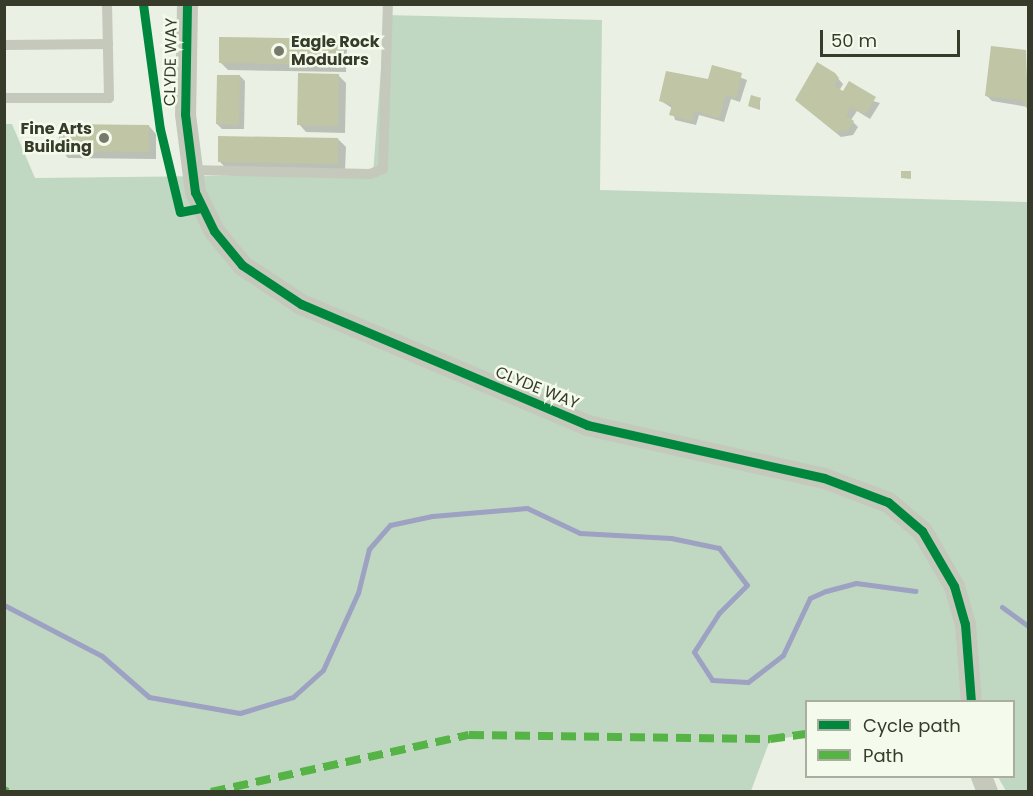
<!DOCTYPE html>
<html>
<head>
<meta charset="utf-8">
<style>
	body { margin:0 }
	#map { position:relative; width:1033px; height:796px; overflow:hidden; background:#eaf0e4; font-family:Poppins,sans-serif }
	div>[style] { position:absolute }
	.green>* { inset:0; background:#c0d8c2 }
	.shadow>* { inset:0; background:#0003 }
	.stream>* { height:5px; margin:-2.5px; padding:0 2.5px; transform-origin:2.5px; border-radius:2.5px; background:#9da1c2 }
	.building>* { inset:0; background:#bfc5a5 }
	.lane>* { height:10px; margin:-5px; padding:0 5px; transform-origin:5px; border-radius:5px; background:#c4c9bc }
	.street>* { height:21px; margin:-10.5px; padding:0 10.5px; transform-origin:10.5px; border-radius:10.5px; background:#c4c9bc }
	.quiet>* { height:8px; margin-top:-4px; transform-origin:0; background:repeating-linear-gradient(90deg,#56b346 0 15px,transparent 0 23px) }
	.cycleway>* { height:9px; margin:-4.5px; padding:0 4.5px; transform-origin:4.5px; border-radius:4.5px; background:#00873e }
	.dots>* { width:16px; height:16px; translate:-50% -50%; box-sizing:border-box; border:3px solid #f5fbec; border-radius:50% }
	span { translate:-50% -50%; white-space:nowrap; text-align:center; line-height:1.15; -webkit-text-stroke:5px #f5fbec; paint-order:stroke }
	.poi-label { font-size:16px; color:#373b2a; font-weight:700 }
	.left { translate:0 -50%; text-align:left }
	.right { translate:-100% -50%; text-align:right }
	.street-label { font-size:16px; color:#373b2a }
	.frame { position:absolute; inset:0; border:6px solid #373b2a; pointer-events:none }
	.legend { position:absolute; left:805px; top:700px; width:210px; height:78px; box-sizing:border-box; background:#f5fbec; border:2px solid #a9ae9e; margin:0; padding:8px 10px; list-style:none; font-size:18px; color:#373b2a }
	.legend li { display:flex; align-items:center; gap:12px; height:30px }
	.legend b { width:30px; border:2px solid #a9ae9e }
	.scale { position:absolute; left:820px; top:30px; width:140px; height:27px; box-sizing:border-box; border:3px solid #373b2a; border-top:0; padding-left:8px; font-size:18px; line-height:21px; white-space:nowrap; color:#373b2a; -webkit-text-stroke:4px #f5fbec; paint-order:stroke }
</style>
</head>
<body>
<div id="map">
	<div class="green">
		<div style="clip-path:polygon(385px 15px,602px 20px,600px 190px,1028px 202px,1028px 791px,1006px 791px,998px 777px,1014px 776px,1014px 702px,806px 702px,806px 735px,770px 740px,751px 791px,5px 792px,5px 124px,12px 124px,35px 178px,373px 174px)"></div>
	</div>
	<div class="shadow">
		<div style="clip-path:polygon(339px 40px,347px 48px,346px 72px,228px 70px,220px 62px)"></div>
		<div style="clip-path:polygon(1025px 51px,1028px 107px,992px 101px,987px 96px)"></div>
		<div style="clip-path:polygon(713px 67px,747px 80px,740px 102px,731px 99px,724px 122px,699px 115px,696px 125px,675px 120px,672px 108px,661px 101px,709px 81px)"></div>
		<div style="clip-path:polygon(834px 74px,843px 84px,839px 91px,880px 103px,870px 119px,857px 111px,851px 120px,858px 127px,853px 135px,841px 137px,796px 100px)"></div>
		<div style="clip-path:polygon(338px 75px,346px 83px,345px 133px,306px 132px,299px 124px)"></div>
		<div style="clip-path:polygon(240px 76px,245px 81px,244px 129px,222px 129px,217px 124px)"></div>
		<div style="clip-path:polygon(760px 99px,760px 110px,749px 106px)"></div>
		<div style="clip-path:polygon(149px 126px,156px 134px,156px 159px,68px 158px,61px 150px)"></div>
		<div style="clip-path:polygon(338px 139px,346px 147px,345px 171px,227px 169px,219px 161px)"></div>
	</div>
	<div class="stream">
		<div style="left:4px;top:605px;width:110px;rotate:27.5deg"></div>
		<div style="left:102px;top:656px;width:62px;rotate:41.1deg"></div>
		<div style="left:149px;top:697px;width:92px;rotate:10deg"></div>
		<div style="left:240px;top:713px;width:55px;rotate:-16.8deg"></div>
		<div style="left:293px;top:697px;width:40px;rotate:-42deg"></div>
		<div style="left:323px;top:670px;width:85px;rotate:-65.6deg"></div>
		<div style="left:358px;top:593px;width:45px;rotate:-76deg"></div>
		<div style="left:369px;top:549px;width:32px;rotate:-49deg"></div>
		<div style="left:390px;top:525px;width:43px;rotate:-12.1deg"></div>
		<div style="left:432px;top:516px;width:95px;rotate:-4.8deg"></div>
		<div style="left:527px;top:508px;width:59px;rotate:25.3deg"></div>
		<div style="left:580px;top:533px;width:91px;rotate:3.1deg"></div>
		<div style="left:671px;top:538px;width:49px;rotate:11.8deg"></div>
		<div style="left:719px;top:548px;width:46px;rotate:52.9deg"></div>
		<div style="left:747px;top:585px;width:40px;rotate:135deg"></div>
		<div style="left:719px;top:613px;width:46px;rotate:122.7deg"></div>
		<div style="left:694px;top:652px;width:33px;rotate:57deg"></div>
		<div style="left:712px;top:680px;width:36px;rotate:3deg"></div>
		<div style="left:748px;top:682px;width:44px;rotate:-37.6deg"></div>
		<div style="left:783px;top:655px;width:63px;rotate:-64.7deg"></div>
		<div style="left:810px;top:598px;width:17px;rotate:-24deg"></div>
		<div style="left:826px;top:591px;width:31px;rotate:-15deg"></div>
		<div style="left:856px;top:583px;width:60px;rotate:7.7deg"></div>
		<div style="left:1002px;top:607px;width:32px;rotate:36deg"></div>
	</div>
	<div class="building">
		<div style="clip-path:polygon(219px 37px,339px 39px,339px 65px,219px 63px)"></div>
		<div style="clip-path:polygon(991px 46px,1026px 50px,1028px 110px,1021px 100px,985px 96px)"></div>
		<div style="clip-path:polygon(817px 62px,835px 73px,839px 78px,834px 86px,843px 91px,849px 81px,876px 97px,865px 115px,851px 107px,846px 116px,854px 121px,848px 130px,835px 132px,795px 100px)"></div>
		<div style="clip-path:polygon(712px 65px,742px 73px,736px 98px,726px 95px,719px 118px,694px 111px,692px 121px,669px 115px,672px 105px,659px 101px,666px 71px,708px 79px)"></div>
		<div style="clip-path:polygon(298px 73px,339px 74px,338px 126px,297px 125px)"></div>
		<div style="clip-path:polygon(217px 75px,240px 75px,239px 125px,216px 124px)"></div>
		<div style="clip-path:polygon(751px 95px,761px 98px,758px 109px,748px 106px)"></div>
		<div style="clip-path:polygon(59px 124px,149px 125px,149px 152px,59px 151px)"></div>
		<div style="clip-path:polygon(218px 136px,338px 138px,338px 164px,218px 162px)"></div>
		<div style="clip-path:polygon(901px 171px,911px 171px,911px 179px,901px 178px)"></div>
	</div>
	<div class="lane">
		<div style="left:4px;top:45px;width:104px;rotate:-0.6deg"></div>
		<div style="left:4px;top:98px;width:105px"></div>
		<div style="left:109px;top:98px;width:94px;rotate:-91.2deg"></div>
		<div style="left:191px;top:170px;width:179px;rotate:1.3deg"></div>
		<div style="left:370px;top:174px;width:14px;rotate:-21deg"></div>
		<div style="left:383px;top:169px;width:165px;rotate:-88.3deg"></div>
	</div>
	<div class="street">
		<div style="left:187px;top:4px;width:110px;rotate:91deg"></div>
		<div style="left:185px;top:114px;width:79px;rotate:82.7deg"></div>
		<div style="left:195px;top:192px;width:43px;rotate:64deg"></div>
		<div style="left:214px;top:231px;width:44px;rotate:50.5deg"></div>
		<div style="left:242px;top:265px;width:71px;rotate:33.5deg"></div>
		<div style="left:301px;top:304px;width:311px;rotate:22.9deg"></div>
		<div style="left:587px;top:425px;width:243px;rotate:12.6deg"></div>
		<div style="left:824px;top:478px;width:68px;rotate:20.6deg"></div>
		<div style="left:888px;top:502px;width:45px;rotate:40.5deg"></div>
		<div style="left:922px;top:531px;width:64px;rotate:59.8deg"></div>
		<div style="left:954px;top:586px;width:40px;rotate:74deg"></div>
		<div style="left:965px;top:624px;width:78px;rotate:85.6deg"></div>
		<div style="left:981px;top:776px;width:17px;rotate:69deg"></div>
	</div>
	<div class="quiet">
		<div style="left:4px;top:790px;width:4px;rotate:27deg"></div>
		<div style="left:211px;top:792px;width:264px;rotate:-12.5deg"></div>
		<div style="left:469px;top:735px;width:301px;rotate:0.8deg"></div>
		<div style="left:770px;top:739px;width:36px;rotate:-8deg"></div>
	</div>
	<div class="cycleway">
		<div style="left:143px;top:4px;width:126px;rotate:82.3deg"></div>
		<div style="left:160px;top:129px;width:85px;rotate:76.5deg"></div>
		<div style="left:180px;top:212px;width:21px;rotate:-11deg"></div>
		<div style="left:187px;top:4px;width:110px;rotate:91deg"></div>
		<div style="left:185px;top:114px;width:79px;rotate:82.7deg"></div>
		<div style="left:195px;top:192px;width:43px;rotate:64deg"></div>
		<div style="left:214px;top:231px;width:44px;rotate:50.5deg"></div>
		<div style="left:242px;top:265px;width:71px;rotate:33.5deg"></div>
		<div style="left:301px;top:304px;width:311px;rotate:22.9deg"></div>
		<div style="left:587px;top:425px;width:243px;rotate:12.6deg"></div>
		<div style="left:824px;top:478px;width:68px;rotate:20.6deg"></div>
		<div style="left:888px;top:502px;width:45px;rotate:40.5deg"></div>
		<div style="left:922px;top:531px;width:64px;rotate:59.8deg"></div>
		<div style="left:954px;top:586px;width:40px;rotate:74deg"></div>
		<div style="left:965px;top:624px;width:78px;rotate:85.6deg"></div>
	</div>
	<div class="dots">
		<div style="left:279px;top:51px;background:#767a6b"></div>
		<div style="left:104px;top:138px;background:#767a6b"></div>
	</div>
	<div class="poi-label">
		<span class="left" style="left:291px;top:51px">Eagle Rock<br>Modulars</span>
		<span class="right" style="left:92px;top:138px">Fine Arts<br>Building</span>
	</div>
	<div class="street-label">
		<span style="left:171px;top:62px;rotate:-89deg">CLYDE WAY</span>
		<span style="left:537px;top:388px;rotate:22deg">CLYDE WAY</span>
	</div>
	<div class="frame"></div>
	<ul class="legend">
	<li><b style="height:8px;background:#00873e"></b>Cycle path</li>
	<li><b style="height:8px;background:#56b346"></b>Path</li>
	</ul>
	<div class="scale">50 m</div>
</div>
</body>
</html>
